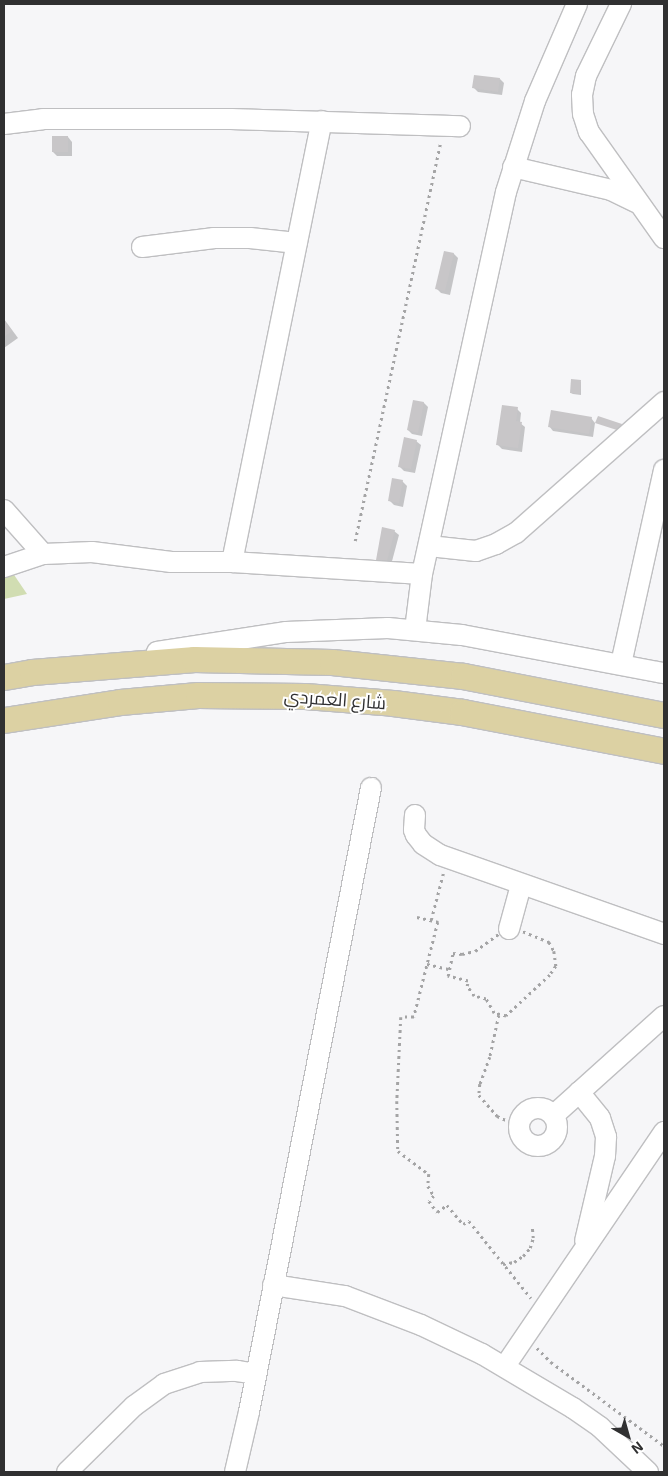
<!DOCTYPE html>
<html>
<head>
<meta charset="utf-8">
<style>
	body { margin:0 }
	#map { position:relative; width:668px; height:1476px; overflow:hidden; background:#f6f6f8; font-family:"Exo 2",Cairo,sans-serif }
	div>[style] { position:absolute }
	.green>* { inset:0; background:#d1ddb2 }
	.shadow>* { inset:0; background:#0003 }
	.building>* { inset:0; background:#c8c6c8 }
	.path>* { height:2.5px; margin-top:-1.25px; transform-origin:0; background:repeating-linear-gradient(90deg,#a4a4a5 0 2.5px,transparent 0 6.5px) }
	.roads { filter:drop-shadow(1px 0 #bfbfc1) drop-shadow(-1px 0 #bfbfc1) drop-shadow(0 1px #bfbfc1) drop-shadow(0 -1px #bfbfc1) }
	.minor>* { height:20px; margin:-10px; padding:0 10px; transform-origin:10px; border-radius:10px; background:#fff }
	.minor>.ring { margin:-10px; padding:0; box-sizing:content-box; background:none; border:20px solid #fff; border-radius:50% }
	.major>* { height:25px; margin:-12.5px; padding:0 12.5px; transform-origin:12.5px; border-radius:12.5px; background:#dcd1a3 }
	span { translate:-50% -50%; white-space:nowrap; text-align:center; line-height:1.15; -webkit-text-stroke:4px #fff; paint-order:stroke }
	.street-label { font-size:18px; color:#303031 }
	.frame { position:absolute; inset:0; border:5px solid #303031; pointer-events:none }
	.north { position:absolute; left:603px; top:1411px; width:50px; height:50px; -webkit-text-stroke:4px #fff; paint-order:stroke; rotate:142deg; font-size:14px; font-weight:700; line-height:20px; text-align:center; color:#303031 }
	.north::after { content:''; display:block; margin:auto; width:18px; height:22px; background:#303031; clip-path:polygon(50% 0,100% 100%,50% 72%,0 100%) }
</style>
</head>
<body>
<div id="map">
	<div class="green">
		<div style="clip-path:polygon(4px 560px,27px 594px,4px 599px)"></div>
	</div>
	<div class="shadow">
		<div style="clip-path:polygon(500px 79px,504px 83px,502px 95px,478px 92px,474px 88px)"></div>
		<div style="clip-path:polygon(68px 137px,72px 142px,72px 156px,57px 156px,53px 152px)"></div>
		<div style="clip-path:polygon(445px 252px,454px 254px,458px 258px,450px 295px,441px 293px,437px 289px)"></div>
		<div style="clip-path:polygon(4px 319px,18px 338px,4px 348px)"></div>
		<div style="clip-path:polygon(581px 381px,581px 395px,573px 394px,571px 393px)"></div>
		<div style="clip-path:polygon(414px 401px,424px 403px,428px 407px,422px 436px,412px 434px,408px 430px)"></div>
		<div style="clip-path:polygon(517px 409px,521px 413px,520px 423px,525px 427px,522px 452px,502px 449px,498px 445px)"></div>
		<div style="clip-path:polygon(591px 418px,595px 423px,593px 437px,553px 431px,549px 426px)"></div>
		<div style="clip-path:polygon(416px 441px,421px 445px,415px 473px,404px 471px,399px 466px)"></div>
		<div style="clip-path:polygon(402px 481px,407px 486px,403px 507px,394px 505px,390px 501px)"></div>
		<div style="clip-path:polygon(394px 531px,399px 535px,391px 565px,382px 564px,377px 560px)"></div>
	</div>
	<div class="building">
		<div style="clip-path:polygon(474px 75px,500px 78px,498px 92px,472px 88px)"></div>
		<div style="clip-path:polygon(52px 136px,68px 136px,68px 152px,52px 152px)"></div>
		<div style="clip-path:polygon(444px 251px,454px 253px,445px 291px,435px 289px)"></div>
		<div style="clip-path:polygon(4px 320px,12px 331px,4px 337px)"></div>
		<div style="clip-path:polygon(571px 379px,581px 380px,580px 394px,570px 393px)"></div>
		<div style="clip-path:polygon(413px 400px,424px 402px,418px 433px,407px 430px)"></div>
		<div style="clip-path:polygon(502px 405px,518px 407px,516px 421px,522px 422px,518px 448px,496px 445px)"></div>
		<div style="clip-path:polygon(551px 410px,592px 417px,589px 434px,548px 427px)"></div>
		<div style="clip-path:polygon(598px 416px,622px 424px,620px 431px,595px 423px)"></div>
		<div style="clip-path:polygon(404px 437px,417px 440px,411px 469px,398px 467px)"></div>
		<div style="clip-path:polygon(392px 478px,403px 480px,399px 503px,388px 501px)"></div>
		<div style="clip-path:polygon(382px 527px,395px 530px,387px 561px,376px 560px)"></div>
	</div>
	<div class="path">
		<div style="left:355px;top:541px;width:409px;rotate:-77.9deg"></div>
		<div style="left:417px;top:917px;width:22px;rotate:13deg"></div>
		<div style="left:438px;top:922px;width:98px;rotate:104.2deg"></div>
		<div style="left:414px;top:1017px;width:13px;rotate:180deg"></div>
		<div style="left:401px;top:1017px;width:84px;rotate:92.7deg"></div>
		<div style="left:397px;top:1101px;width:50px;rotate:88.9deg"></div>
		<div style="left:398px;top:1151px;width:39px;rotate:37deg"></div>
		<div style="left:429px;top:1174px;width:12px;rotate:95deg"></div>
		<div style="left:428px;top:1186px;width:12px;rotate:59deg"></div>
		<div style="left:434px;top:1196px;width:7px;rotate:135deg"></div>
		<div style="left:429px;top:1201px;width:14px;rotate:54deg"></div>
		<div style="left:437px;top:1212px;width:12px;rotate:-35deg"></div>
		<div style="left:447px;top:1205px;width:25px;rotate:50deg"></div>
		<div style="left:463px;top:1224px;width:7px;rotate:-27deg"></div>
		<div style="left:469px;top:1221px;width:99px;rotate:51.2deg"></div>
		<div style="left:431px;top:920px;width:48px;rotate:-75.4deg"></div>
		<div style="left:517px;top:929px;width:35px;rotate:22deg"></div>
		<div style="left:549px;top:942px;width:10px;rotate:61deg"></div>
		<div style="left:554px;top:951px;width:15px;rotate:82deg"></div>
		<div style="left:556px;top:966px;width:11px;rotate:124deg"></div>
		<div style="left:550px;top:975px;width:60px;rotate:137deg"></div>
		<div style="left:506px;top:1016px;width:12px;rotate:-166deg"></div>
		<div style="left:494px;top:1013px;width:16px;rotate:-120deg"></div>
		<div style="left:486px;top:999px;width:12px;rotate:-166deg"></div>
		<div style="left:474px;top:996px;width:12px;rotate:-125deg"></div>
		<div style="left:467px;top:986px;width:5px;rotate:-79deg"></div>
		<div style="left:468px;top:981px;width:21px;rotate:-166deg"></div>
		<div style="left:448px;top:976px;width:24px;rotate:-78deg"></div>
		<div style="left:453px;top:953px;width:9px;rotate:6deg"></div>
		<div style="left:462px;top:954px;width:13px;rotate:-13deg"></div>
		<div style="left:475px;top:951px;width:31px;rotate:-36deg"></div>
		<div style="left:500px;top:933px;width:17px;rotate:-13deg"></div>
		<div style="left:427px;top:964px;width:23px;rotate:13deg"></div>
		<div style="left:499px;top:1015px;width:43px;rotate:102.1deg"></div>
		<div style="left:490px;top:1057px;width:29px;rotate:110deg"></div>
		<div style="left:480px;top:1084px;width:11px;rotate:95deg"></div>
		<div style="left:479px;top:1095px;width:28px;rotate:49deg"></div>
		<div style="left:497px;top:1116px;width:24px;rotate:24deg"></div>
		<div style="left:503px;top:1264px;width:11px;rotate:-10deg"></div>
		<div style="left:514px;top:1262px;width:11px;rotate:-34deg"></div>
		<div style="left:523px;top:1256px;width:11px;rotate:-49deg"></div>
		<div style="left:530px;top:1248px;width:10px;rotate:-73deg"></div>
		<div style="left:533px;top:1238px;width:11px;rotate:-95deg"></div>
		<div style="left:537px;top:1348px;width:20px;rotate:45deg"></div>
		<div style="left:551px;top:1362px;width:141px;rotate:36.6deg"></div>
	</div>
	<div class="roads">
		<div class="minor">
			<div style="left:621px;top:4px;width:80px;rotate:115.9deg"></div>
			<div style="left:586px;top:76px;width:19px;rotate:102deg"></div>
			<div style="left:582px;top:95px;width:19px;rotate:87deg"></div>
			<div style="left:583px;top:114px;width:19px;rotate:72deg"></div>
			<div style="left:589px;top:132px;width:130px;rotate:54.7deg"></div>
			<div style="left:4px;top:124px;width:39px;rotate:-7deg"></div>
			<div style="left:43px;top:119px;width:188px"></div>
			<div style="left:231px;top:119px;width:229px;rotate:1.8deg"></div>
			<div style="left:513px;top:167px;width:101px;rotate:13.2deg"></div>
			<div style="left:611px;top:190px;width:28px;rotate:26deg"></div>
			<div style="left:142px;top:247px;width:73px;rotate:-7.1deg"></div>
			<div style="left:214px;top:238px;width:36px"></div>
			<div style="left:250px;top:238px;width:47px;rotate:6.1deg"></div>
			<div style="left:4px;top:510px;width:59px;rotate:48.4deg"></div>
			<div style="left:429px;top:546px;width:47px;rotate:6.1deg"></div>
			<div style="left:476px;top:551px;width:21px;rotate:-19deg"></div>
			<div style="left:496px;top:544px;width:23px;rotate:-29deg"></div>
			<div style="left:516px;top:533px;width:198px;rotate:-41.5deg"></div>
			<div style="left:232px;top:562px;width:450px;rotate:-78.5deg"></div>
			<div style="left:4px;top:567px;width:41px;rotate:-18.4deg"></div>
			<div style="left:43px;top:554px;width:49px;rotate:-2.3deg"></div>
			<div style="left:92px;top:552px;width:80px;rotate:7.2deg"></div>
			<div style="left:171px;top:562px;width:61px"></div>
			<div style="left:232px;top:562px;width:190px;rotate:3.6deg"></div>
			<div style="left:415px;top:630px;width:56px;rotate:-82.9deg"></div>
			<div style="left:422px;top:574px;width:391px;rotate:-77.6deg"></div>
			<div style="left:506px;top:192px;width:96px;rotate:-72.3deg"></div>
			<div style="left:535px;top:101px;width:106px;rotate:-66.6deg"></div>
			<div style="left:157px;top:652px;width:131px;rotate:-8.8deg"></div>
			<div style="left:286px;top:632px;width:102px;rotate:-2.2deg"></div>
			<div style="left:388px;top:628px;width:74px;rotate:5.4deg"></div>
			<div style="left:462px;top:635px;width:206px;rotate:10.7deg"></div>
			<div style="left:621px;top:664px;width:199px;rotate:-77.5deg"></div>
			<div style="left:415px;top:815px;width:15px;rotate:94deg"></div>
			<div style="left:414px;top:830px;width:5px;rotate:68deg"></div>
			<div style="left:416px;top:835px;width:11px;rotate:52deg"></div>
			<div style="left:423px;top:844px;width:20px;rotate:33deg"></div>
			<div style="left:440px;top:855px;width:238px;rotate:19.4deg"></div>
			<div style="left:509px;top:929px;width:46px;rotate:-74.7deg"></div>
			<div style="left:579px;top:1092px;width:33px;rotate:51deg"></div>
			<div style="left:600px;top:1118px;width:20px;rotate:72deg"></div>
			<div style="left:606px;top:1137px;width:19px;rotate:93deg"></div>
			<div style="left:605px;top:1156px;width:87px;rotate:103.2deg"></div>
			<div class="ring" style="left:519px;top:1108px;width:18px;height:18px"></div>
			<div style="left:554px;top:1115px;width:148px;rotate:-42deg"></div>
			<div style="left:273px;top:1285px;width:73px;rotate:8.7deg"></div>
			<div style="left:345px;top:1296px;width:81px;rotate:20.9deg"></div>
			<div style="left:421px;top:1325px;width:68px;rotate:25.4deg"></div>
			<div style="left:482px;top:1354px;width:106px;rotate:30.7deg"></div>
			<div style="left:573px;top:1408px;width:33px;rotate:35deg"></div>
			<div style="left:600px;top:1427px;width:66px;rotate:43.2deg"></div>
			<div style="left:505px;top:1366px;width:283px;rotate:-55.8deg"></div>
			<div style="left:67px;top:1472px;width:94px;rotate:-44.6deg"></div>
			<div style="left:134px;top:1406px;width:37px;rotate:-36deg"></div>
			<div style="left:164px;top:1384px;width:38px;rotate:-18deg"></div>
			<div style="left:200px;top:1372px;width:37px;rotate:-2deg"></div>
			<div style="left:237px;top:1371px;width:19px;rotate:9deg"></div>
			<div style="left:235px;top:1472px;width:62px;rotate:-76.9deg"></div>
			<div style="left:249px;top:1412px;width:636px;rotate:-78.94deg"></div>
		</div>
		<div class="major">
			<div style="left:4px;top:677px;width:28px;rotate:-10deg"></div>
			<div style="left:32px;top:672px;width:163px;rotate:-4.6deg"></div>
			<div style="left:194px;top:659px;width:138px;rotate:1.2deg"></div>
			<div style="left:332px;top:662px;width:132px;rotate:6.1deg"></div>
			<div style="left:463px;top:676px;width:205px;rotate:11deg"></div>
			<div style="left:4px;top:720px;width:117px;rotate:-8.8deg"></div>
			<div style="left:120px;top:702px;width:78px;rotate:-5.1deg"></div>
			<div style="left:198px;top:695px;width:107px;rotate:0.5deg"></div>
			<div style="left:305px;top:696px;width:88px;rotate:4.5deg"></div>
			<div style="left:393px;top:703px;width:70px;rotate:7.4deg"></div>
			<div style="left:462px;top:712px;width:206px;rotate:10.9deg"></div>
		</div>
	</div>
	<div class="street-label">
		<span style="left:335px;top:699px;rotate:4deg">شارع العمردي</span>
	</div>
	<div class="frame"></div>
	<div class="north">N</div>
</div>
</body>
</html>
